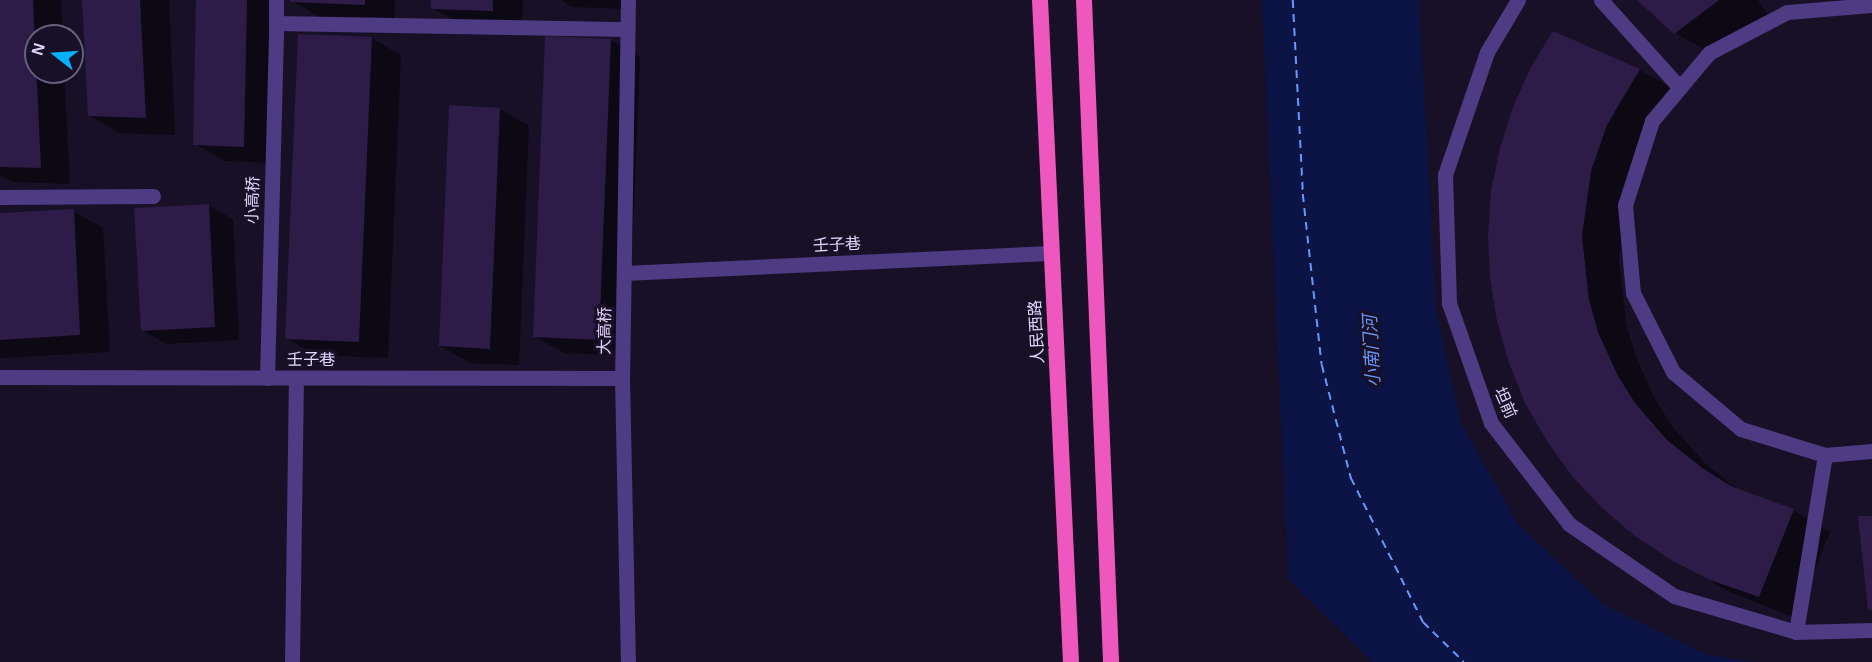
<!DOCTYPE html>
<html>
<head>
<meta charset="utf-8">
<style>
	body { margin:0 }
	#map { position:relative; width:1872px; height:662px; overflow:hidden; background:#181026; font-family:Helvetica,"Noto Sans SC",sans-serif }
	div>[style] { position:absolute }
	.water>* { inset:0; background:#0b1444 }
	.shadow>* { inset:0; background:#0007 }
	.ferry>* { height:1.5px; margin-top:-0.75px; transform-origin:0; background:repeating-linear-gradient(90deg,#6598fd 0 8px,transparent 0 14px) }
	.building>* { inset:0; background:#2d1c47 }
	.service>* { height:15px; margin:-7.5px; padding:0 7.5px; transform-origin:7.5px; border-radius:7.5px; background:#4d3b84 }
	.minor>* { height:15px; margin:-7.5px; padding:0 7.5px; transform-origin:7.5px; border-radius:7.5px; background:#4d3b84 }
	.trunk>* { height:16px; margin:-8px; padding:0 8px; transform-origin:8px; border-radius:8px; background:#ee58be }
	span { translate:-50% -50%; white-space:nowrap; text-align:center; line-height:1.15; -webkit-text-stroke:6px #181026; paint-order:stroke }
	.street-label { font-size:16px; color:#e2d5fe }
	.water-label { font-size:18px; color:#6598fd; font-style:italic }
	.north { position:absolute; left:24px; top:24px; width:60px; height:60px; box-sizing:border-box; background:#181026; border:2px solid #695f7c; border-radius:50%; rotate:287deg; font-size:16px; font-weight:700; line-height:24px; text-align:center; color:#e2d5fe }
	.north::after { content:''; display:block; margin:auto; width:21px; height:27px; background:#05b1fb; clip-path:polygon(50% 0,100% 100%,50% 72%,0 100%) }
</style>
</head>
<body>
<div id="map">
	<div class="water">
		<div style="clip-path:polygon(1262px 0,1419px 0,1436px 310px,1461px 423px,1518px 524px,1603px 604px,1707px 655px,1754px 662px,1372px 662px,1288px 579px)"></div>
	</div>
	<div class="shadow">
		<div style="clip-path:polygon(0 0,61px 0,63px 36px,36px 36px,36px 72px,64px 72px,70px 184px,12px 182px,0 175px)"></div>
		<div style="clip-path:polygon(84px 0,169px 0,175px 135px,119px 133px,89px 115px)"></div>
		<div style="clip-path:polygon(197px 0,276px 0,273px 163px,224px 161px,195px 144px)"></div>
		<div style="clip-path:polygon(291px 0,395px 0,394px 21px,321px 18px)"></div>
		<div style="clip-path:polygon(432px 0,523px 0,522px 27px,462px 25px,432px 8px)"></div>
		<div style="clip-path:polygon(561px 0,626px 0,626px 9px,572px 7px)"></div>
		<div style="clip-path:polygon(1639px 0,1758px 0,1768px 15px,1712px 54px,1674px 32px)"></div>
		<div style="clip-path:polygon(1553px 33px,1640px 70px,1677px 91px,1644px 147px,1628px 193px,1619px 258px,1626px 323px,1635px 354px,1655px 399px,1672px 426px,1705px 463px,1738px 490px,1793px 510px,1830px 532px,1796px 618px,1730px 592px,1654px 548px,1504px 342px)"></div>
		<div style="clip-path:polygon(371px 38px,401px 55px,388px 358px,316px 355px,286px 338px)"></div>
		<div style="clip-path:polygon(611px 40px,640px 57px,628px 356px,564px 353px,534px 336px)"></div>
		<div style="clip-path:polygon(500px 109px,529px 126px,519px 365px,470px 363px,440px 346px)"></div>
		<div style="clip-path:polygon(209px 206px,233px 219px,239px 340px,166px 344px,142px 330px)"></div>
		<div style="clip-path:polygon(73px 211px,103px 228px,110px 352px,0 358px,0 215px)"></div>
	</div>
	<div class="ferry">
		<div style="left:1293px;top:0;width:194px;rotate:87deg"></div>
		<div style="left:1303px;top:194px;width:172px;rotate:83.7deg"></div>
		<div style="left:1322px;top:365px;width:117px;rotate:75.6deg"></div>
		<div style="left:1351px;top:478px;width:161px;rotate:63.4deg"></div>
		<div style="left:1423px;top:622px;width:57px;rotate:44.3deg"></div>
	</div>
	<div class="building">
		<div style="clip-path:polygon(0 0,33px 0,41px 168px,0 167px)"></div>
		<div style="clip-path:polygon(82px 0,140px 0,146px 118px,88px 116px)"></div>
		<div style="clip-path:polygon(196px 0,247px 0,244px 147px,193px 145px)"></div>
		<div style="clip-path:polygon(290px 0,365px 0,365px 5px,290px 2px)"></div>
		<div style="clip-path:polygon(431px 0,493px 0,493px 11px,431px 9px)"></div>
		<div style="clip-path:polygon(1637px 0,1719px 0,1674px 34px)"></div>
		<div style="clip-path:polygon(1553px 31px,1640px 69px,1607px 125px,1591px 171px,1582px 236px,1589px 300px,1598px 332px,1618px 376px,1635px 403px,1667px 440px,1705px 470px,1733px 487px,1794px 509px,1759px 597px,1710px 580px,1671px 560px,1635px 536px,1602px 508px,1572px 476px,1547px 441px,1525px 403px,1509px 363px,1497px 321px,1490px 278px,1488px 235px,1491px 191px,1500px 148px,1513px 107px,1531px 67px)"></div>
		<div style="clip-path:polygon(298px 34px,372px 37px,359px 342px,285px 339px)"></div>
		<div style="clip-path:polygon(545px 36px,611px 39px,599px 340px,533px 337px)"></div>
		<div style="clip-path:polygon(449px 105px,500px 108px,490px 349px,439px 346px)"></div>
		<div style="clip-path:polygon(209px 204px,215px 327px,141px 331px,134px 208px)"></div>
		<div style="clip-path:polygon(74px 209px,80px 335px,0 340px,0 213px)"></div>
		<div style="clip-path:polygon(1858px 516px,1872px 516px,1872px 610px,1868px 610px)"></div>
	</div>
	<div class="service">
		<div style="left:1601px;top:0;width:118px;rotate:48.1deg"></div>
		<div style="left:1872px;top:5px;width:85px;rotate:175.3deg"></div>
		<div style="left:1787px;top:12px;width:88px;rotate:152.3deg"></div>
		<div style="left:1709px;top:53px;width:89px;rotate:130deg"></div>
		<div style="left:1652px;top:121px;width:88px;rotate:107.8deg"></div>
		<div style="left:1625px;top:205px;width:88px;rotate:84.8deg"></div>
		<div style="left:1633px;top:293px;width:89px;rotate:63.1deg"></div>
		<div style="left:1673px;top:372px;width:89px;rotate:40deg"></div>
		<div style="left:1741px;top:429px;width:88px;rotate:17.2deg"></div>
		<div style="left:1825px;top:455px;width:47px;rotate:-4.9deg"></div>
		<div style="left:276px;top:23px;width:23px;rotate:-90deg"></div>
		<div style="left:0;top:197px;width:153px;rotate:-0.4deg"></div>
		<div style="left:267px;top:378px;width:355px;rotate:-88.5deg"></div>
		<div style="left:276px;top:23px;width:351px;rotate:1deg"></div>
		<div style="left:1796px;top:632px;width:179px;rotate:-80.7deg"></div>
	</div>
	<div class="minor">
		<div style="left:628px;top:0;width:378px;rotate:90.9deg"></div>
		<div style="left:622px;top:378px;width:284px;rotate:88.8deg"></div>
		<div style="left:1518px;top:0;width:61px;rotate:120.8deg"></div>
		<div style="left:1487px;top:52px;width:130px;rotate:108.9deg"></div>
		<div style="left:1445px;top:175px;width:128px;rotate:88.2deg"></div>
		<div style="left:1449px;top:303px;width:127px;rotate:70.7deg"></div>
		<div style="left:1491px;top:423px;width:128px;rotate:52.3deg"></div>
		<div style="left:1569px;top:524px;width:127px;rotate:34.4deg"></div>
		<div style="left:1674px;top:596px;width:127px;rotate:16.4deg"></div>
		<div style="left:1796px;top:632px;width:76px;rotate:-1.5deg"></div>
		<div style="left:624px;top:273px;width:427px;rotate:-2.7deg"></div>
		<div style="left:0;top:377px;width:622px;rotate:0.09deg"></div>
		<div style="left:292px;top:662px;width:284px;rotate:-89.2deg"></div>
	</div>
	<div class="trunk">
		<div style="left:1040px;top:0;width:663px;rotate:87.32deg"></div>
		<div style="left:1084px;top:0;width:663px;rotate:87.66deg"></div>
	</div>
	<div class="street-label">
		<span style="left:253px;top:200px;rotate:-88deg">小高桥</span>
		<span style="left:837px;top:245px;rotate:-3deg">壬子巷</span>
		<span style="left:605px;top:331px;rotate:-89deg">大高桥</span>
		<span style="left:1037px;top:332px;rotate:-93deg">人民西路</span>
		<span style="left:311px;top:360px">壬子巷</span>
		<span style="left:1505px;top:403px;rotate:66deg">坦前</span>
	</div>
	<div class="water-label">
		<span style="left:1372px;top:351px;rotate:-93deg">小南门河</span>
	</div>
	<div class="north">N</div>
</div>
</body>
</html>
